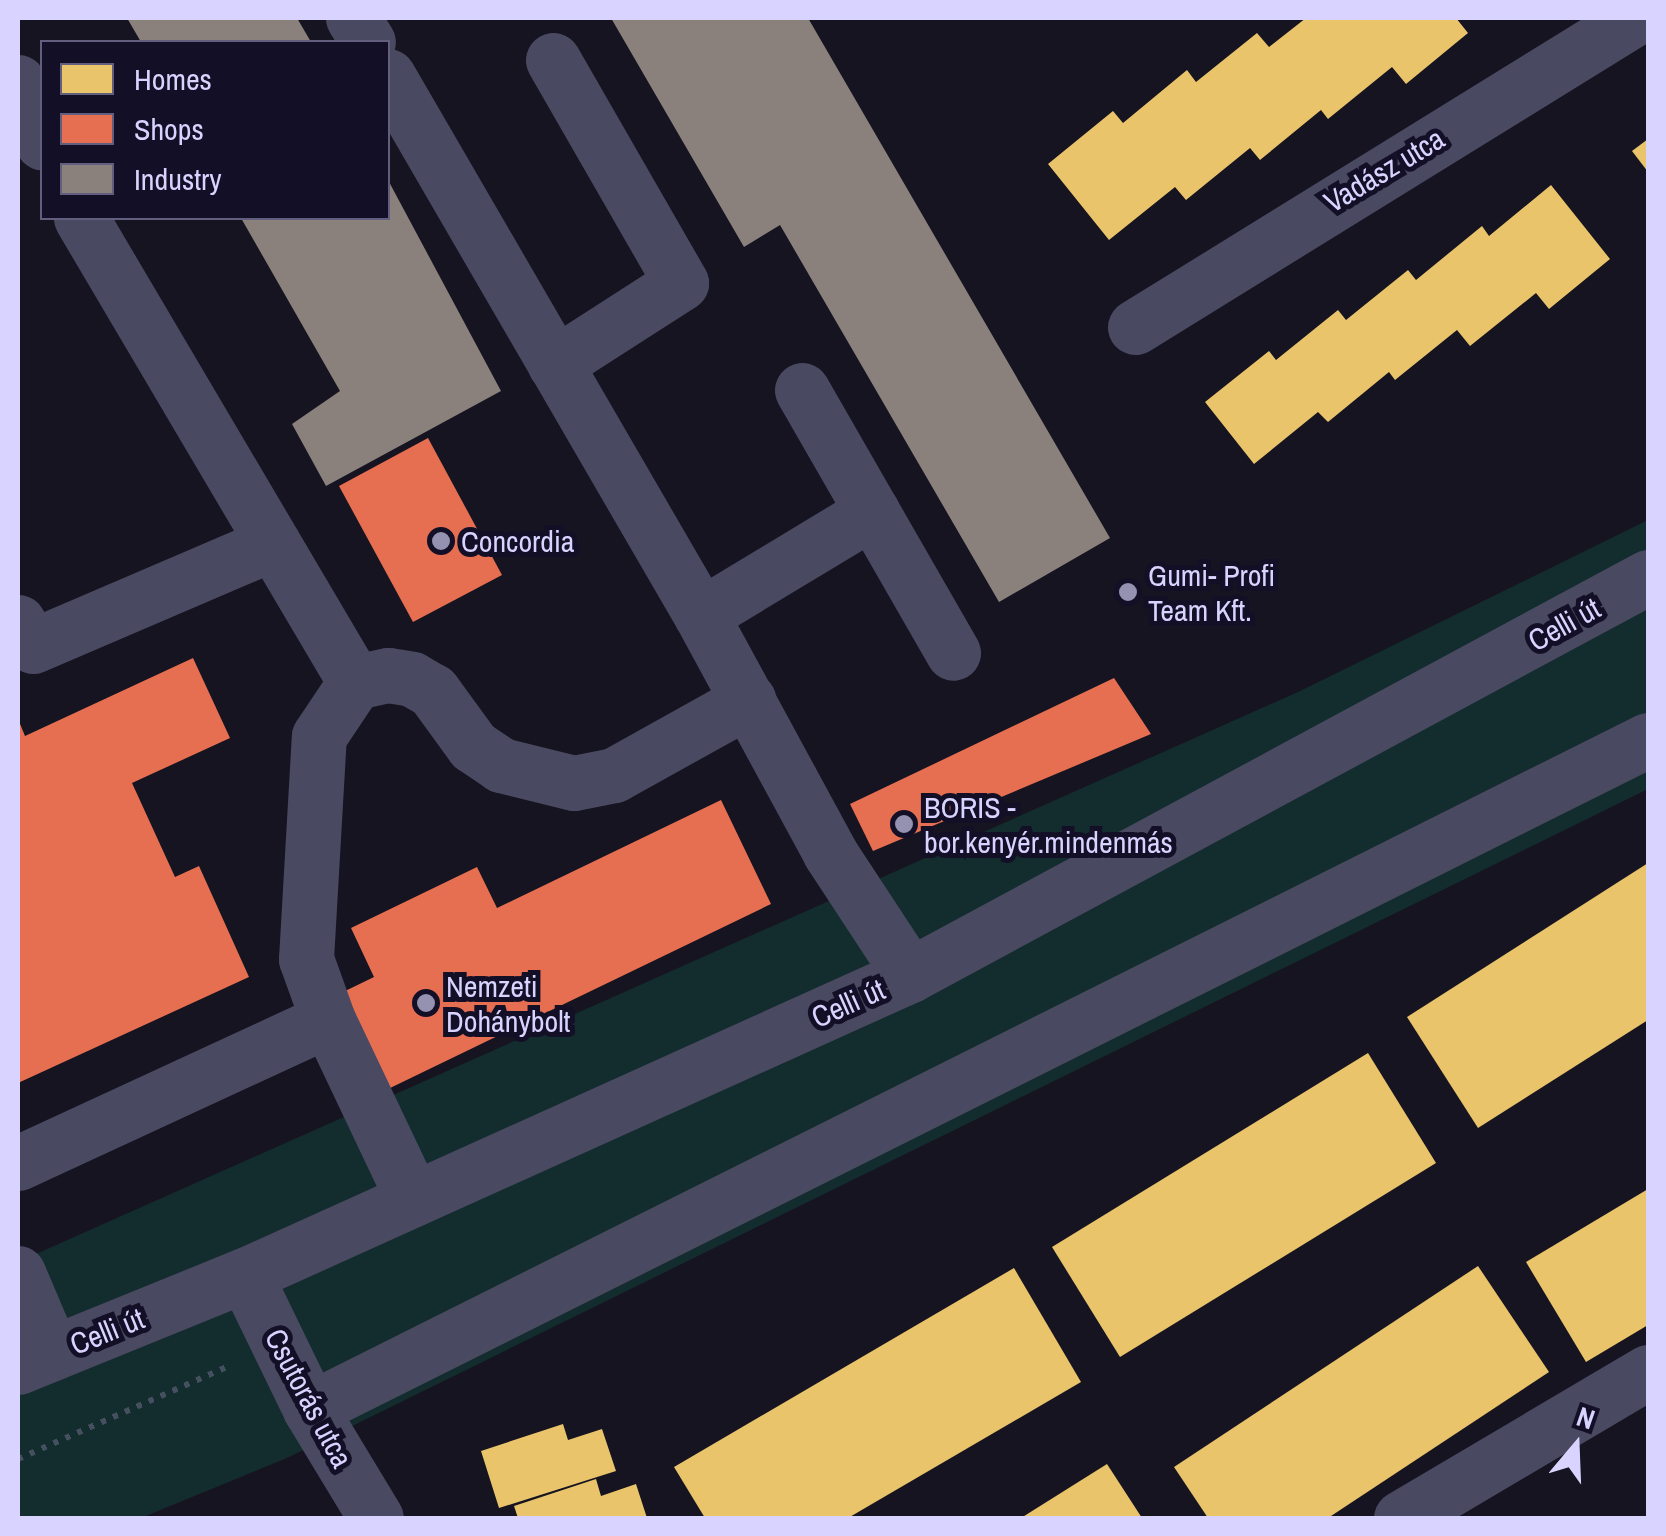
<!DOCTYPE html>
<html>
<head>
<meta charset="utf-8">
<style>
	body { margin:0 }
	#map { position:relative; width:1666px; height:1536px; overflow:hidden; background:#161421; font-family:"Archivo Narrow",sans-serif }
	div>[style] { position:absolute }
	.green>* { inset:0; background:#132c2d }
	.homes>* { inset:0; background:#e9c46a }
	.shops>* { inset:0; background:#e76f51 }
	.industry>* { inset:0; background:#8a817c }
	.path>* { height:6px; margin-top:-3px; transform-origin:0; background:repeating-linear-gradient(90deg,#44505f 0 5px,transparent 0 13px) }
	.minor>* { height:55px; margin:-27.5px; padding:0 27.5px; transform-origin:27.5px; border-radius:27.5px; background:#4a4962 }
	.dots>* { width:28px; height:28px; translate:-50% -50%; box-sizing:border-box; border:5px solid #130f26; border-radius:50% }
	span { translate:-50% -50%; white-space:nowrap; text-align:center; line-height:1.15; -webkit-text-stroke:10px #130f26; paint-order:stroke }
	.street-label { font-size:30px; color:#d9d4ff }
	.poi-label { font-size:30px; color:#d9d4ff }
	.left { translate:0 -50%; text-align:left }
	.frame { position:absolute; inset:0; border:20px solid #d9d4ff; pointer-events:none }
	.legend { position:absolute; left:40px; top:40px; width:350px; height:180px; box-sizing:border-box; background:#130f26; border:2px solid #625e7d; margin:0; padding:12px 18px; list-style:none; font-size:30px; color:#d9d4ff }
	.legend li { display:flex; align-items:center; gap:20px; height:50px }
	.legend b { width:50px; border:2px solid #625e7d }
	.north { position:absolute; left:1526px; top:1396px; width:100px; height:100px; -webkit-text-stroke:8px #130f26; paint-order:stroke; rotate:19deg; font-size:28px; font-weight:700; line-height:40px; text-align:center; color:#d9d4ff }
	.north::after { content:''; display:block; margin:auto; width:35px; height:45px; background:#d9d4ff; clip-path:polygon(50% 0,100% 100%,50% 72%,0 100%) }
</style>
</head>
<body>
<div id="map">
	<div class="green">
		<div style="clip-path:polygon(1648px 520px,1648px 789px,287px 1458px,141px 1518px,18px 1518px,18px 1262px,1298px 692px)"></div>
	</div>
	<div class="homes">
		<div style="clip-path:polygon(1306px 18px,1456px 18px,1468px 33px,1406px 84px,1392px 67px,1328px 119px,1321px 110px,1260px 160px,1250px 148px,1186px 200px,1175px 187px,1109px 240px,1048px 164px,1113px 111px,1123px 123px,1187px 70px,1196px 82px,1257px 33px,1269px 47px)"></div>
		<div style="clip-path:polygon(1648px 139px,1648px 172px,1632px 151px)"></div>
		<div style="clip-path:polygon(1551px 185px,1610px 259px,1549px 309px,1536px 293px,1470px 346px,1457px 330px,1395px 380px,1389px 372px,1328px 422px,1318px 412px,1254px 464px,1205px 402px,1269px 351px,1276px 360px,1338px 310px,1346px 320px,1408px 270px,1416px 280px,1482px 226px,1489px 236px)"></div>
		<div style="clip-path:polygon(1648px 863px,1648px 1020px,1478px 1128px,1407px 1017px)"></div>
		<div style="clip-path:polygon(1368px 1053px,1436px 1163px,1120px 1357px,1052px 1247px)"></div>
		<div style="clip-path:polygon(1648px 1189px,1648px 1325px,1586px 1362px,1526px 1262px)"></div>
		<div style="clip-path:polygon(1478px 1266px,1549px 1372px,1328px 1518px,1208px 1518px,1174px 1467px)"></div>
		<div style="clip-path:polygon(1014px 1268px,1081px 1382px,848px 1518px,705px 1518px,674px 1467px)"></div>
		<div style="clip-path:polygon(563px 1424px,568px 1440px,602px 1429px,616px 1471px,499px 1508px,481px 1451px)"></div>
		<div style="clip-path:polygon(1107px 1464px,1142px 1518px,1021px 1518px)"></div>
		<div style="clip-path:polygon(596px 1479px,601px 1496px,636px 1484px,647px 1518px,518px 1518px,514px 1506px)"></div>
	</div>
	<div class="shops">
		<div style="clip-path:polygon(428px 438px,502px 575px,413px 622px,339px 486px)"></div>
		<div style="clip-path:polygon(193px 658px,230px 738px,132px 783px,175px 877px,199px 866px,249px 977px,18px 1083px,18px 719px,25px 736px)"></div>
		<div style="clip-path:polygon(1114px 678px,1151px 734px,873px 851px,850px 804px)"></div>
		<div style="clip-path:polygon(721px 800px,771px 904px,386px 1090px,339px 994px,374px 977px,351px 928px,477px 867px,497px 908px)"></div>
	</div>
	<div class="industry">
		<div style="clip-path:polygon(127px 18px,297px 18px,311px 42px,141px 42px)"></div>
		<div style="clip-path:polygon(611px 18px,808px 18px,1110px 538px,999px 602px,780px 225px,744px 247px)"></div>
		<div style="clip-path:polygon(388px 180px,501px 391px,326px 486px,292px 424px,340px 391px,241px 218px,388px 218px)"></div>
	</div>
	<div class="path">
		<div style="left:18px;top:1459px;width:228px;rotate:-23.8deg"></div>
	</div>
	<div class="minor">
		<div style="left:353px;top:18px;width:28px;rotate:58deg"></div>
		<div style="left:553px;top:60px;width:257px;rotate:60.1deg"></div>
		<div style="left:681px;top:283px;width:150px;rotate:147.3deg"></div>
		<div style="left:388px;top:76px;width:623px;rotate:59.86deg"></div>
		<div style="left:701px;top:615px;width:271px;rotate:61.5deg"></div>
		<div style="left:830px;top:853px;width:146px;rotate:56.7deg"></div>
		<div style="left:18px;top:82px;width:65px;rotate:68.2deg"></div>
		<div style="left:81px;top:218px;width:539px;rotate:59.44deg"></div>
		<div style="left:355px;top:682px;width:34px;rotate:-12deg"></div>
		<div style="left:388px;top:675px;width:24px;rotate:9deg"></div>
		<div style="left:412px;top:679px;width:24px;rotate:30deg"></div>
		<div style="left:433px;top:691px;width:68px;rotate:54deg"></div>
		<div style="left:473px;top:746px;width:34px;rotate:34deg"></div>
		<div style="left:501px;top:765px;width:75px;rotate:13.9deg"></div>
		<div style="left:574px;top:783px;width:41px;rotate:-11.3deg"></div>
		<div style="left:614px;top:775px;width:154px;rotate:-29.1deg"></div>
		<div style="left:1135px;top:327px;width:588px;rotate:-31.72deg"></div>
		<div style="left:802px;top:390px;width:303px;rotate:60.1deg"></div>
		<div style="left:701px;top:615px;width:200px;rotate:-31.1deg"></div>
		<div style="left:18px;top:622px;width:28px;rotate:58deg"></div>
		<div style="left:33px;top:646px;width:261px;rotate:-23.2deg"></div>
		<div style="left:328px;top:1020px;width:198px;rotate:64.6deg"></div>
		<div style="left:18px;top:1163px;width:341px;rotate:-24.8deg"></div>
		<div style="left:328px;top:1020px;width:65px;rotate:-109.8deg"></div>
		<div style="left:306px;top:959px;width:223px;rotate:-86.7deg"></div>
		<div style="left:319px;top:736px;width:65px;rotate:-56.3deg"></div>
		<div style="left:18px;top:1273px;width:87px;rotate:67deg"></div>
		<div style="left:245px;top:1275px;width:149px;rotate:64.1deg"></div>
		<div style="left:310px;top:1409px;width:127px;rotate:58.8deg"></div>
		<div style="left:18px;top:1367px;width:245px;rotate:-22.1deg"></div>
		<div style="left:245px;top:1275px;width:730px;rotate:-24.28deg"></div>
		<div style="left:910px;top:975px;width:838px;rotate:-28.34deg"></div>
		<div style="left:310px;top:1409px;width:1496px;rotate:-26.57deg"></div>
		<div style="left:1401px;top:1518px;width:287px;rotate:-30.6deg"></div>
	</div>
	<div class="dots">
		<div style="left:441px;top:541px;background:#9591b1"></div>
		<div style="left:1128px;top:592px;background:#9591b1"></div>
		<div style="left:904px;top:824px;background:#9591b1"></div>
		<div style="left:426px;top:1003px;background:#9591b1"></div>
	</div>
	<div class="street-label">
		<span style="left:1384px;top:170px;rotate:-31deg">Vadász utca</span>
		<span style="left:1564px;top:624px;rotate:-29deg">Celli út</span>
		<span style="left:848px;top:1003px;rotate:-24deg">Celli út</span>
		<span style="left:107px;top:1331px;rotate:-22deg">Celli út</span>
		<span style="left:309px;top:1398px;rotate:62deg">Csutorás utca</span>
	</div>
	<div class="poi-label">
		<span class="left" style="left:461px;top:541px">Concordia</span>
		<span class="left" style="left:1148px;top:592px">Gumi- Profi<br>Team Kft.</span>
		<span class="left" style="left:924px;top:824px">BORIS -<br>bor.kenyér.mindenmás</span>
		<span class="left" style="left:446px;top:1003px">Nemzeti<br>Dohánybolt</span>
	</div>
	<div class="frame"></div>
	<ul class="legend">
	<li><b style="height:28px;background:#e9c46a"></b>Homes</li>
	<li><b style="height:28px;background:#e76f51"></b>Shops</li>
	<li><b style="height:28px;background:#8a817c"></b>Industry</li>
	</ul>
	<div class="north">N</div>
</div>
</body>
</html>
